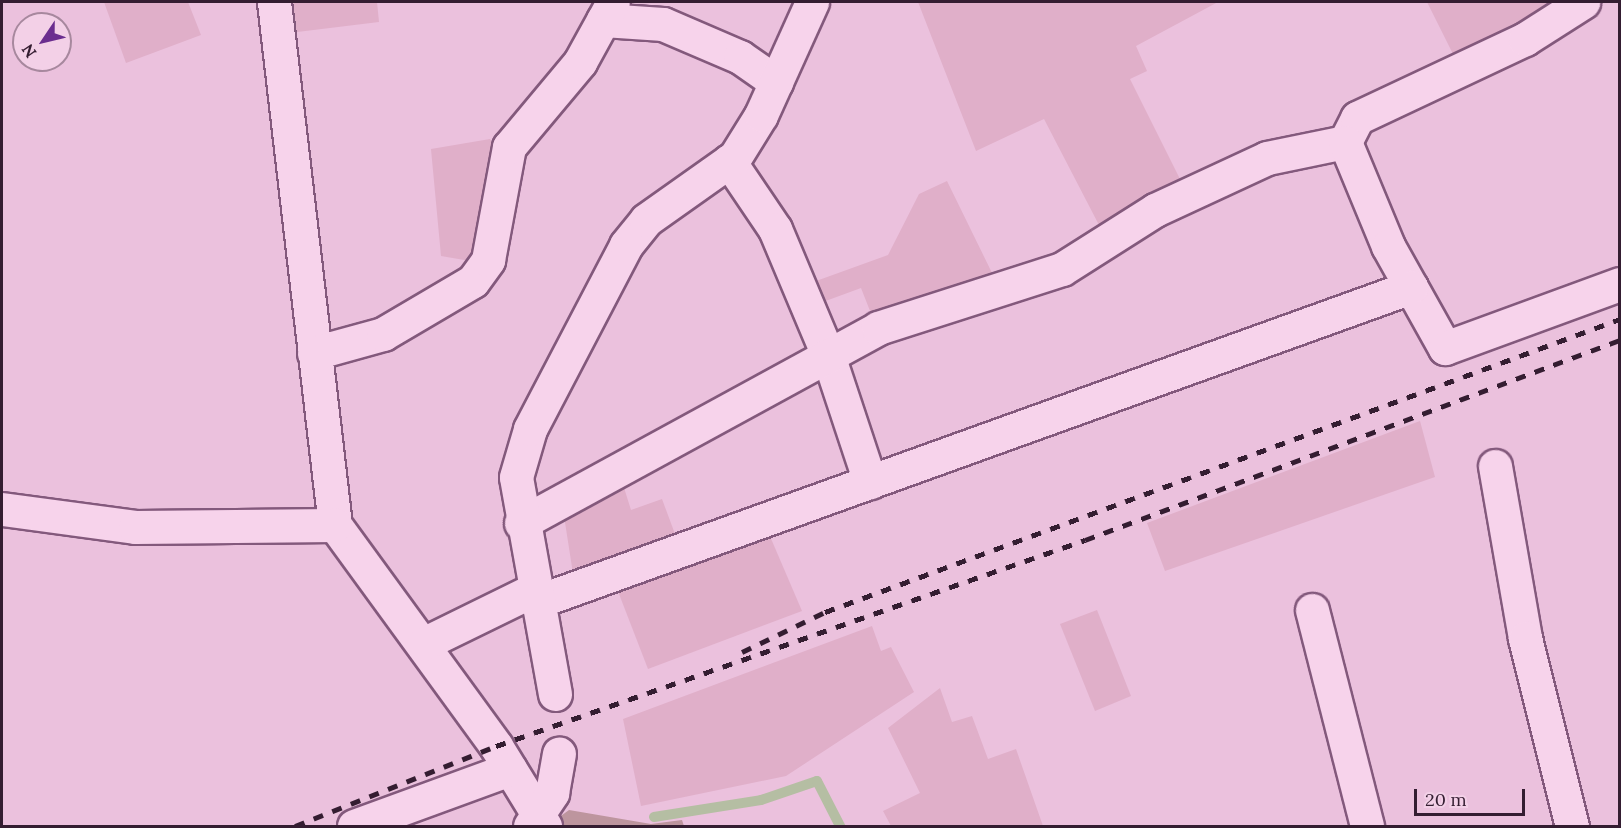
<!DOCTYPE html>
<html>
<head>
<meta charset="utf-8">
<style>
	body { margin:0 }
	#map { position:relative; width:1621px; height:828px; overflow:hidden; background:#ebc1dd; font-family:Lora,serif }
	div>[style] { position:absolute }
	.farmland>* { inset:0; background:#e0afc9 }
	.cemetery>* { inset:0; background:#bd959e }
	.stream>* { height:10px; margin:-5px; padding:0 5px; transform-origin:5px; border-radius:5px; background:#b5bea3 }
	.roads { filter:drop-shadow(2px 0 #83597c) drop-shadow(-2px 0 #83597c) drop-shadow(0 2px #83597c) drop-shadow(0 -2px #83597c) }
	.minor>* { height:33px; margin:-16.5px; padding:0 16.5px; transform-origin:16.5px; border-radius:16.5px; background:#f7d3eb }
	.rail>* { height:4.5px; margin-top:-2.25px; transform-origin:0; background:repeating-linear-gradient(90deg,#341d31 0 10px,transparent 0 20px) }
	span { translate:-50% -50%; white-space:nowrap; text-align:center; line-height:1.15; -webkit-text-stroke:5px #f3d0e7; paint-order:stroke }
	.frame { position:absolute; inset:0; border:3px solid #341d31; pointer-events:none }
	.north { position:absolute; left:12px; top:12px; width:60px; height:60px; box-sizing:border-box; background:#f3d0e7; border:2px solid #a7889e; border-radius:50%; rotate:235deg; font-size:16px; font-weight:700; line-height:24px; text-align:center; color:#341d31 }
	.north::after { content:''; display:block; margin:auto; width:21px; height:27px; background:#6b2d8f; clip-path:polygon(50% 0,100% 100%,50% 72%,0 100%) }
	.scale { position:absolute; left:1414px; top:789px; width:111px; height:27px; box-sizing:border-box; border:3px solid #341d31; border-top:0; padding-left:8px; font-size:18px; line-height:21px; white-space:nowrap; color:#341d31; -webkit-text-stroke:4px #f3d0e7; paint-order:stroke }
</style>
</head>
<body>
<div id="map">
	<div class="farmland">
		<div style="clip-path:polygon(104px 2px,188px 2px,201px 35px,126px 63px)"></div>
		<div style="clip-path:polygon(285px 2px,377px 2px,379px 22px,289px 33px)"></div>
		<div style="clip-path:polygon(918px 2px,1218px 2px,1136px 46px,1147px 71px,1130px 79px,1181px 181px,1136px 202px,1100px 227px,1044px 119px,976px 151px)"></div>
		<div style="clip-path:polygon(1427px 2px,1570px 2px,1457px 62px)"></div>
		<div style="clip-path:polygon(490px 139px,502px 152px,476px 262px,441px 256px,431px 149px)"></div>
		<div style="clip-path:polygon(947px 181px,994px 277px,872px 316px,861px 288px,812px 306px,805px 285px,888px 255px,919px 194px)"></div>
		<div style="clip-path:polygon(1420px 421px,1435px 477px,1165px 571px,1147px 523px)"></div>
		<div style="clip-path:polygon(621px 478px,631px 510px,662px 499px,678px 542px,574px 580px,564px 516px)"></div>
		<div style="clip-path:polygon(766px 527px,802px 611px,648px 669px,614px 581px)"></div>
		<div style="clip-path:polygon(1097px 610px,1131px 696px,1095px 711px,1060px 624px)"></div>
		<div style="clip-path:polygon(872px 626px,881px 651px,891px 647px,914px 692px,786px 776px,641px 806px,623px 719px)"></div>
		<div style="clip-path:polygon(940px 688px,952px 722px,972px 716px,988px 759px,1016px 749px,1043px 826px,891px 826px,883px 811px,920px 793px,888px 728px)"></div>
	</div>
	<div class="cemetery">
		<div style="clip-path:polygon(569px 810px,651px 824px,682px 820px,684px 826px,557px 826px,554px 821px)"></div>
	</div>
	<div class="stream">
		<div style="left:654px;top:817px;width:108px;rotate:-9deg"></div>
		<div style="left:761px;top:800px;width:59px;rotate:-18.7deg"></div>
		<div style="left:817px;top:781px;width:51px;rotate:62.9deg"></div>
	</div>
	<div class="roads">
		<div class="minor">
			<div style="left:274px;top:2px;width:527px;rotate:83.35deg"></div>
			<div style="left:335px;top:525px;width:273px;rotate:53.9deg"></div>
			<div style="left:496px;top:746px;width:94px;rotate:58.5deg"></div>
			<div style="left:603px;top:20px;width:60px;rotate:3.8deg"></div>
			<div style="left:663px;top:24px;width:84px;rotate:23.2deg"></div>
			<div style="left:740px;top:57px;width:44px;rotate:34.8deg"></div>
			<div style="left:1345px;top:142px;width:27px;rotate:-63deg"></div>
			<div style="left:1357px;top:118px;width:186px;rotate:-25.2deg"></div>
			<div style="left:1525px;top:39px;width:69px;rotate:-32.5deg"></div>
			<div style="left:729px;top:161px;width:82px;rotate:55.9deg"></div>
			<div style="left:775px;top:229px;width:137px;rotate:67.2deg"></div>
			<div style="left:828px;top:355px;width:134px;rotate:71.7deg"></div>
			<div style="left:314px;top:353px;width:72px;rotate:-15.4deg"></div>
			<div style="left:383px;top:334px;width:104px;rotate:-30.5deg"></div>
			<div style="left:473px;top:281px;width:26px;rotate:-54deg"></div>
			<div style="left:488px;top:260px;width:115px;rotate:-79.5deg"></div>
			<div style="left:509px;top:147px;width:111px;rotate:-50.1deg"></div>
			<div style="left:580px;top:62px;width:68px;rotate:-61.2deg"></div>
			<div style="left:1495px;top:466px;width:175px;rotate:80.1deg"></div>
			<div style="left:1525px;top:638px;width:194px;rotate:76deg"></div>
			<div style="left:2px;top:509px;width:134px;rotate:7.7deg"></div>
			<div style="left:135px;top:527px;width:200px;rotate:-0.6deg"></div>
			<div style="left:521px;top:523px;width:407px;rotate:-28.6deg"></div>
			<div style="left:878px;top:328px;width:193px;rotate:-17.8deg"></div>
			<div style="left:1062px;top:269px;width:110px;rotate:-32.4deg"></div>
			<div style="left:1155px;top:210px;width:123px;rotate:-24.9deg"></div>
			<div style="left:1267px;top:158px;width:80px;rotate:-11.6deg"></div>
			<div style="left:1345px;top:142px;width:113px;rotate:67.5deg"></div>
			<div style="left:1388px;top:246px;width:117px;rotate:60.8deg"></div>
			<div style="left:1445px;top:348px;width:186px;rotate:-20.1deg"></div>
			<div style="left:536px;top:602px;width:930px;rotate:-19.8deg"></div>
			<div style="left:1312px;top:610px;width:223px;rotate:75.7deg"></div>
			<div style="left:423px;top:644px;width:123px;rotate:-26.1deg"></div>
			<div style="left:555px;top:694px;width:220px;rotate:-100.2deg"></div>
			<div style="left:516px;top:477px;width:50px;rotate:-73.7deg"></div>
			<div style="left:530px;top:429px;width:208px;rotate:-62.4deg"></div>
			<div style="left:626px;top:245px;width:32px;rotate:-51deg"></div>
			<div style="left:646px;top:220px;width:109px;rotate:-35.3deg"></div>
			<div style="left:735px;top:157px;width:49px;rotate:-58.2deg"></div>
			<div style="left:761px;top:115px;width:124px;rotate:-65.7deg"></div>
			<div style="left:354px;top:826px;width:166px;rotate:-20.1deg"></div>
			<div style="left:530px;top:826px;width:40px;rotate:-56deg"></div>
			<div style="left:552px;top:793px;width:40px;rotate:-80deg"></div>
		</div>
	</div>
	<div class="rail">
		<div style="left:742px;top:652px;width:92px;rotate:-25.7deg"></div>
		<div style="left:825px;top:612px;width:847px;rotate:-20.23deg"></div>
		<div style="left:295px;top:826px;width:216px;rotate:-21.7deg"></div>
		<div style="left:496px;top:746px;width:624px;rotate:-19.28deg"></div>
		<div style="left:1085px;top:540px;width:571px;rotate:-20.5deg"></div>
	</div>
	<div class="frame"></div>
	<div class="north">N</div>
	<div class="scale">20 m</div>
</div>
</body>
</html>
